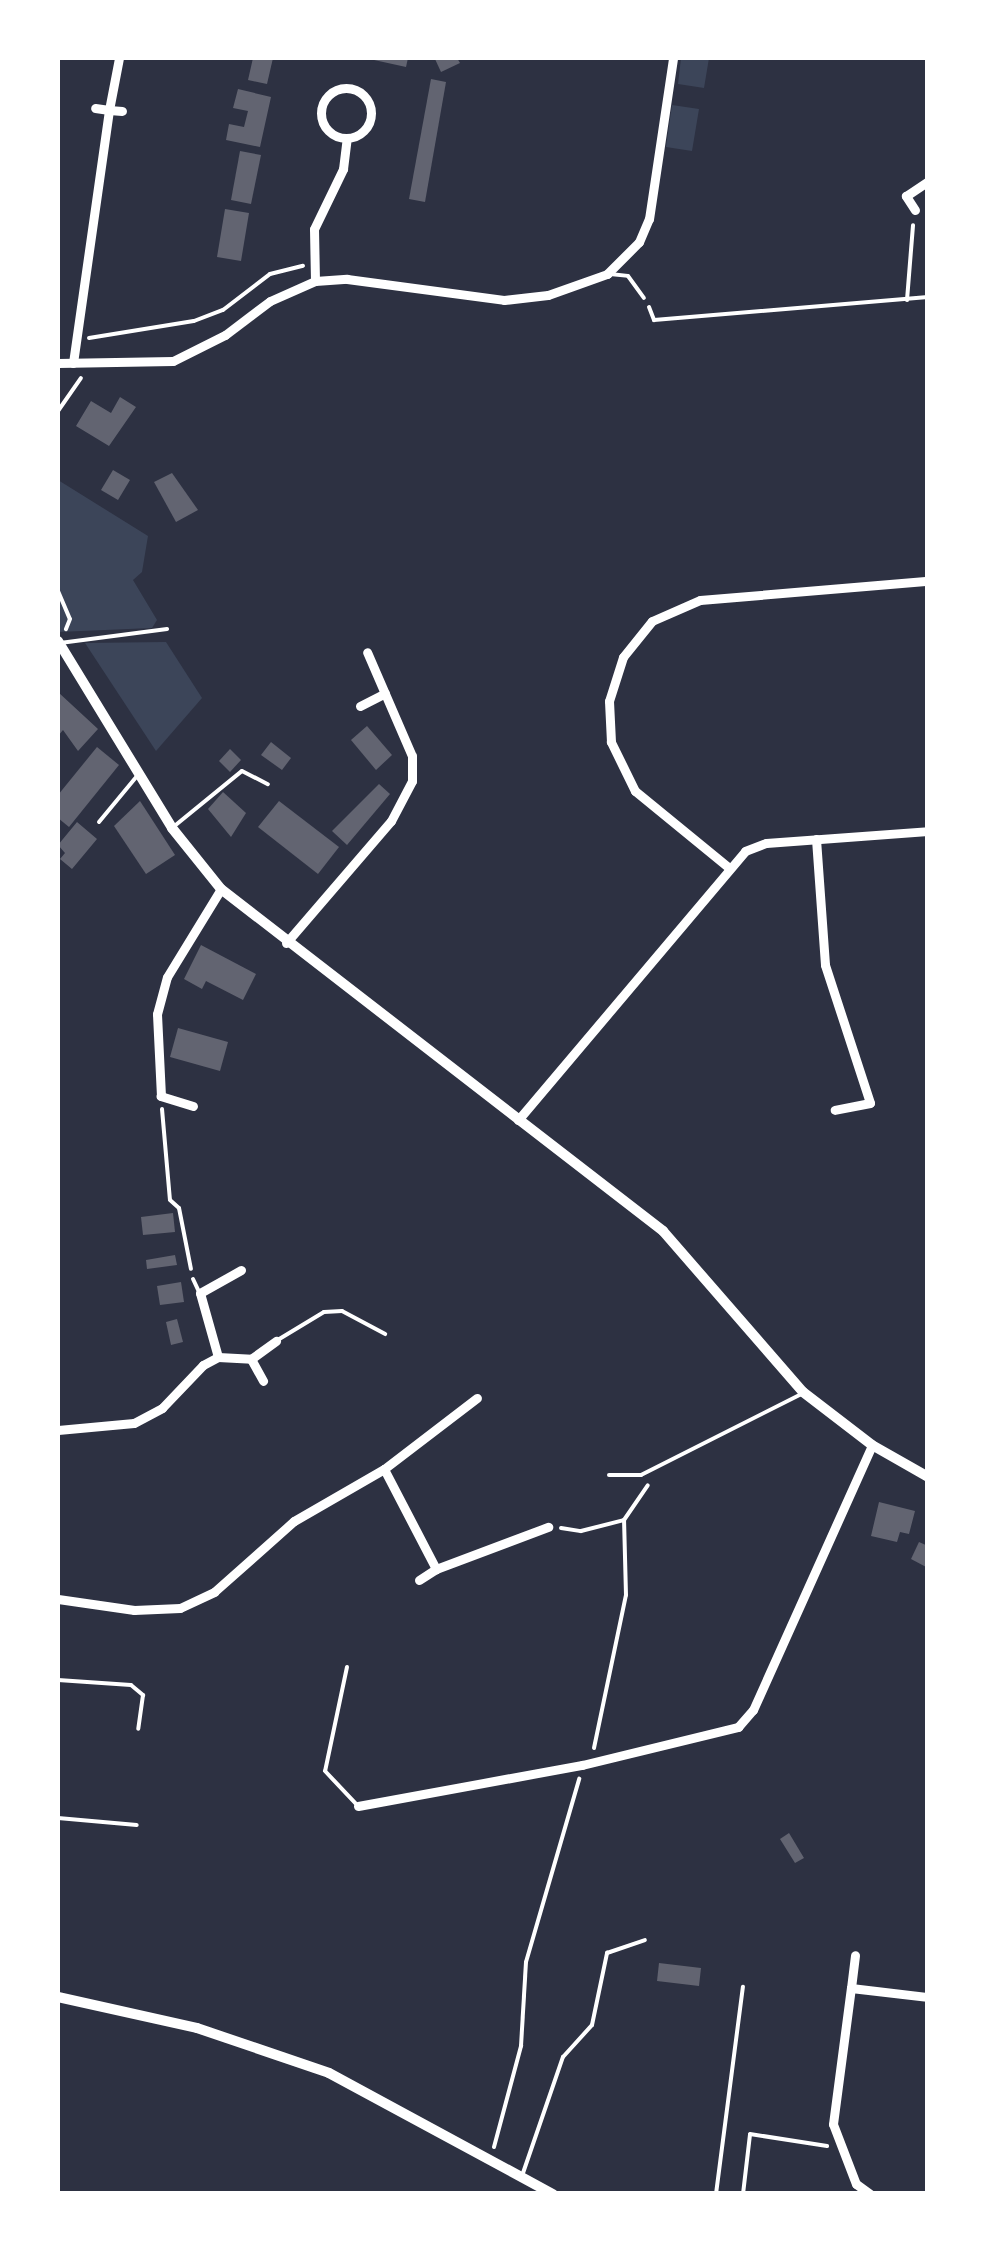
<!DOCTYPE html>
<html>
<head>
<meta charset="utf-8">
<style>
	body { margin:0 }
	#map { position:relative; width:985px; height:2251px; overflow:hidden; background:#2d3142; font-family:"Work Sans",sans-serif }
	div>[style] { position:absolute }
	.green>* { inset:0; background:#3c4559 }
	.building>* { inset:0; background:#626471 }
	.path>* { height:4px; margin:-2px; padding:0 2px; transform-origin:2px; border-radius:2px; background:#fff }
	.service>* { height:4px; margin:-2px; padding:0 2px; transform-origin:2px; border-radius:2px; background:#fff }
	.minor>* { height:9px; margin:-4.5px; padding:0 4.5px; transform-origin:4.5px; border-radius:4.5px; background:#fff }
	.minor>.ring { margin:-4.5px; padding:0; box-sizing:content-box; background:none; border:9px solid #fff; border-radius:50% }
	.tertiary>* { height:10px; margin:-5px; padding:0 5px; transform-origin:5px; border-radius:5px; background:#fff }
	span { translate:-50% -50%; white-space:nowrap; text-align:center; line-height:1.15; -webkit-text-stroke:10px #fff; paint-order:stroke }
	.frame { position:absolute; inset:0; border:60px solid #fff; pointer-events:none }
</style>
</head>
<body>
<div id="map">
	<div class="green">
		<div style="clip-path:polygon(681px 58px,709px 58px,704px 88px,678px 84px)"></div>
		<div style="clip-path:polygon(672px 105px,699px 109px,692px 151px,666px 147px)"></div>
		<div style="clip-path:polygon(58px 480px,148px 536px,142px 572px,133px 580px,157px 620px,152px 628px,58px 632px)"></div>
		<div style="clip-path:polygon(166px 642px,202px 698px,156px 751px,85px 643px)"></div>
	</div>
	<div class="building">
		<div style="clip-path:polygon(253px 58px,273px 58px,267px 84px,248px 80px)"></div>
		<div style="clip-path:polygon(365px 58px,408px 58px,406px 67px)"></div>
		<div style="clip-path:polygon(457px 58px,460px 63px,441px 72px,435px 59px)"></div>
		<div style="clip-path:polygon(431px 79px,446px 82px,425px 202px,409px 199px)"></div>
		<div style="clip-path:polygon(238px 89px,271px 97px,260px 147px,226px 140px,229px 124px,244px 127px,248px 111px,233px 108px)"></div>
		<div style="clip-path:polygon(240px 151px,261px 155px,251px 204px,231px 200px)"></div>
		<div style="clip-path:polygon(225px 209px,249px 213px,241px 261px,217px 257px)"></div>
		<div style="clip-path:polygon(120px 397px,136px 407px,109px 446px,76px 426px,91px 401px,111px 413px)"></div>
		<div style="clip-path:polygon(113px 470px,130px 480px,118px 500px,101px 490px)"></div>
		<div style="clip-path:polygon(172px 473px,198px 510px,176px 522px,154px 482px)"></div>
		<div style="clip-path:polygon(58px 692px,98px 729px,78px 751px,63px 730px,58px 736px)"></div>
		<div style="clip-path:polygon(367px 726px,392px 755px,376px 770px,351px 740px)"></div>
		<div style="clip-path:polygon(271px 742px,291px 758px,282px 770px,261px 755px)"></div>
		<div style="clip-path:polygon(97px 747px,119px 765px,69px 827px,58px 818px,58px 795px)"></div>
		<div style="clip-path:polygon(230px 749px,241px 760px,230px 772px,219px 761px)"></div>
		<div style="clip-path:polygon(379px 784px,390px 794px,347px 845px,332px 831px)"></div>
		<div style="clip-path:polygon(223px 792px,246px 813px,231px 837px,208px 809px)"></div>
		<div style="clip-path:polygon(140px 801px,175px 855px,146px 874px,114px 826px)"></div>
		<div style="clip-path:polygon(279px 801px,339px 847px,318px 874px,258px 827px)"></div>
		<div style="clip-path:polygon(77px 822px,97px 839px,72px 869px,60px 859px,65px 853px,58px 845px)"></div>
		<div style="clip-path:polygon(201px 945px,256px 974px,243px 1000px,206px 981px,202px 989px,184px 979px)"></div>
		<div style="clip-path:polygon(178px 1028px,228px 1042px,220px 1071px,170px 1057px)"></div>
		<div style="clip-path:polygon(173px 1213px,175px 1232px,143px 1235px,141px 1217px)"></div>
		<div style="clip-path:polygon(175px 1255px,177px 1265px,147px 1269px,146px 1260px)"></div>
		<div style="clip-path:polygon(181px 1282px,184px 1302px,160px 1305px,157px 1286px)"></div>
		<div style="clip-path:polygon(177px 1319px,183px 1342px,171px 1345px,166px 1322px)"></div>
		<div style="clip-path:polygon(879px 1502px,915px 1511px,909px 1534px,900px 1532px,897px 1542px,871px 1536px)"></div>
		<div style="clip-path:polygon(919px 1542px,928px 1546px,928px 1568px,911px 1559px)"></div>
		<div style="clip-path:polygon(789px 1833px,804px 1858px,795px 1863px,780px 1839px)"></div>
		<div style="clip-path:polygon(659px 1963px,701px 1968px,699px 1986px,657px 1981px)"></div>
	</div>
	<div class="path">
		<div style="left:907px;top:300px;width:75px;rotate:-85.4deg"></div>
		<div style="left:649px;top:307px;width:14px;rotate:69deg"></div>
		<div style="left:654px;top:320px;width:275px;rotate:-4.8deg"></div>
		<div style="left:89px;top:338px;width:106px;rotate:-9.2deg"></div>
		<div style="left:194px;top:321px;width:31px;rotate:-21deg"></div>
		<div style="left:223px;top:310px;width:59px;rotate:-37.5deg"></div>
		<div style="left:270px;top:274px;width:34px;rotate:-14deg"></div>
		<div style="left:58px;top:411px;width:40px;rotate:-55.1deg"></div>
		<div style="left:58px;top:591px;width:30px;rotate:67deg"></div>
		<div style="left:70px;top:619px;width:11px;rotate:112deg"></div>
		<div style="left:162px;top:1109px;width:91px;rotate:85deg"></div>
		<div style="left:170px;top:1200px;width:12px;rotate:42deg"></div>
		<div style="left:179px;top:1208px;width:62px;rotate:78.9deg"></div>
		<div style="left:561px;top:1528px;width:20px;rotate:9deg"></div>
		<div style="left:581px;top:1531px;width:44px;rotate:-14.3deg"></div>
		<div style="left:594px;top:1748px;width:156px;rotate:-78.2deg"></div>
		<div style="left:626px;top:1595px;width:75px;rotate:-91.5deg"></div>
		<div style="left:624px;top:1520px;width:42px;rotate:-55.6deg"></div>
		<div style="left:494px;top:2147px;width:105px;rotate:-75deg"></div>
		<div style="left:521px;top:2046px;width:84px;rotate:-86.6deg"></div>
		<div style="left:526px;top:1962px;width:191px;rotate:-73.8deg"></div>
		<div style="left:743px;top:2194px;width:60px;rotate:-83.3deg"></div>
		<div style="left:750px;top:2134px;width:78px;rotate:8.9deg"></div>
	</div>
	<div class="service">
		<div style="left:610px;top:274px;width:18px;rotate:6deg"></div>
		<div style="left:628px;top:276px;width:27px;rotate:54deg"></div>
		<div style="left:60px;top:643px;width:108px;rotate:-7.5deg"></div>
		<div style="left:99px;top:822px;width:60px;rotate:-50.4deg"></div>
		<div style="left:172px;top:828px;width:90px;rotate:-39.2deg"></div>
		<div style="left:242px;top:771px;width:29px;rotate:27deg"></div>
		<div style="left:193px;top:1279px;width:14px;rotate:65deg"></div>
		<div style="left:276px;top:1341px;width:56px;rotate:-31.1deg"></div>
		<div style="left:324px;top:1312px;width:18px;rotate:-3deg"></div>
		<div style="left:342px;top:1311px;width:49px;rotate:28.1deg"></div>
		<div style="left:609px;top:1475px;width:32px"></div>
		<div style="left:641px;top:1475px;width:182px;rotate:-26.8deg"></div>
		<div style="left:347px;top:1667px;width:106px;rotate:101.9deg"></div>
		<div style="left:325px;top:1771px;width:48px;rotate:46.7deg"></div>
		<div style="left:58px;top:1680px;width:73px;rotate:3.9deg"></div>
		<div style="left:131px;top:1685px;width:16px;rotate:40deg"></div>
		<div style="left:143px;top:1695px;width:34px;rotate:98deg"></div>
		<div style="left:58px;top:1818px;width:79px;rotate:5.1deg"></div>
		<div style="left:523px;top:2173px;width:123px;rotate:-71deg"></div>
		<div style="left:563px;top:2057px;width:43px;rotate:-47.8deg"></div>
		<div style="left:592px;top:2025px;width:74px;rotate:-78.2deg"></div>
		<div style="left:607px;top:1953px;width:40px;rotate:-18.9deg"></div>
		<div style="left:716px;top:2194px;width:209px;rotate:-82.6deg"></div>
	</div>
	<div class="minor">
		<div style="left:119px;top:58px;width:53px;rotate:100.9deg"></div>
		<div style="left:109px;top:110px;width:13px;rotate:4deg"></div>
		<div class="ring" style="left:321px;top:88px;width:41px;height:41px"></div>
		<div style="left:915px;top:210px;width:17px;rotate:-123deg"></div>
		<div style="left:906px;top:196px;width:27px;rotate:-34deg"></div>
		<div style="left:315px;top:281px;width:52px;rotate:-91.1deg"></div>
		<div style="left:314px;top:229px;width:67px;rotate:-64.2deg"></div>
		<div style="left:343px;top:169px;width:31px;rotate:-83deg"></div>
		<div style="left:58px;top:363px;width:115px;rotate:-1deg"></div>
		<div style="left:173px;top:361px;width:58px;rotate:-26.6deg"></div>
		<div style="left:225px;top:335px;width:56px;rotate:-37.1deg"></div>
		<div style="left:270px;top:301px;width:49px;rotate:-24deg"></div>
		<div style="left:315px;top:281px;width:32px;rotate:-4deg"></div>
		<div style="left:347px;top:279px;width:158px;rotate:7.6deg"></div>
		<div style="left:504px;top:300px;width:44px;rotate:-6.5deg"></div>
		<div style="left:548px;top:295px;width:63px;rotate:-19.6deg"></div>
		<div style="left:607px;top:274px;width:45px;rotate:-45deg"></div>
		<div style="left:639px;top:242px;width:25px;rotate:-67deg"></div>
		<div style="left:649px;top:219px;width:163px;rotate:-81.5deg"></div>
		<div style="left:73px;top:363px;width:256px;rotate:-81.9deg"></div>
		<div style="left:109px;top:110px;width:14px;rotate:-172deg"></div>
		<div style="left:360px;top:706px;width:28px;rotate:-27deg"></div>
		<div style="left:816px;top:839px;width:126px;rotate:85.9deg"></div>
		<div style="left:825px;top:965px;width:145px;rotate:71.9deg"></div>
		<div style="left:870px;top:1103px;width:36px;rotate:169deg"></div>
		<div style="left:728px;top:867px;width:120px;rotate:-140.7deg"></div>
		<div style="left:635px;top:791px;width:55px;rotate:-116.1deg"></div>
		<div style="left:611px;top:742px;width:41px;rotate:-92.8deg"></div>
		<div style="left:609px;top:701px;width:46px;rotate:-72.3deg"></div>
		<div style="left:623px;top:657px;width:46px;rotate:-51.1deg"></div>
		<div style="left:652px;top:621px;width:52px;rotate:-23.6deg"></div>
		<div style="left:700px;top:600px;width:229px;rotate:-4.8deg"></div>
		<div style="left:286px;top:943px;width:161px;rotate:-49.3deg"></div>
		<div style="left:391px;top:821px;width:45px;rotate:-62.3deg"></div>
		<div style="left:412px;top:781px;width:25px;rotate:-90deg"></div>
		<div style="left:412px;top:756px;width:113px;rotate:-113.4deg"></div>
		<div style="left:193px;top:1106px;width:34px;rotate:-163deg"></div>
		<div style="left:161px;top:1096px;width:82px;rotate:-92.8deg"></div>
		<div style="left:157px;top:1014px;width:38px;rotate:-75deg"></div>
		<div style="left:167px;top:977px;width:103px;rotate:-58.5deg"></div>
		<div style="left:518px;top:1120px;width:352px;rotate:-49.8deg"></div>
		<div style="left:745px;top:851px;width:22px;rotate:-21deg"></div>
		<div style="left:766px;top:843px;width:162px;rotate:-4.2deg"></div>
		<div style="left:218px;top:1357px;width:66px;rotate:-105.7deg"></div>
		<div style="left:200px;top:1293px;width:47px;rotate:-29.3deg"></div>
		<div style="left:251px;top:1359px;width:25px;rotate:61deg"></div>
		<div style="left:58px;top:1430px;width:76px;rotate:-5.3deg"></div>
		<div style="left:134px;top:1423px;width:32px;rotate:-28deg"></div>
		<div style="left:162px;top:1408px;width:59px;rotate:-46.4deg"></div>
		<div style="left:203px;top:1365px;width:17px;rotate:-28deg"></div>
		<div style="left:218px;top:1357px;width:33px;rotate:3deg"></div>
		<div style="left:251px;top:1359px;width:31px;rotate:-36deg"></div>
		<div style="left:384px;top:1469px;width:113px;rotate:62.5deg"></div>
		<div style="left:436px;top:1569px;width:120px;rotate:-20.6deg"></div>
		<div style="left:419px;top:1580px;width:20px;rotate:-33deg"></div>
		<div style="left:58px;top:1599px;width:77px;rotate:8.2deg"></div>
		<div style="left:134px;top:1610px;width:46px;rotate:-2.5deg"></div>
		<div style="left:180px;top:1608px;width:38px;rotate:-25deg"></div>
		<div style="left:214px;top:1592px;width:107px;rotate:-41.6deg"></div>
		<div style="left:294px;top:1521px;width:104px;rotate:-30deg"></div>
		<div style="left:384px;top:1469px;width:117px;rotate:-37.4deg"></div>
		<div style="left:358px;top:1806px;width:228px;rotate:-10.4deg"></div>
		<div style="left:582px;top:1765px;width:161px;rotate:-13.7deg"></div>
		<div style="left:738px;top:1727px;width:23px;rotate:-49deg"></div>
		<div style="left:753px;top:1710px;width:290px;rotate:-65.8deg"></div>
		<div style="left:851px;top:1988px;width:33px;rotate:-83deg"></div>
		<div style="left:870px;top:2194px;width:17px;rotate:-144deg"></div>
		<div style="left:856px;top:2184px;width:64px;rotate:-111deg"></div>
		<div style="left:833px;top:2124px;width:137px;rotate:-82.5deg"></div>
		<div style="left:851px;top:1988px;width:78px;rotate:6.7deg"></div>
	</div>
	<div class="tertiary">
		<div style="left:58px;top:641px;width:219px;rotate:58.6deg"></div>
		<div style="left:172px;top:828px;width:78px;rotate:51.2deg"></div>
		<div style="left:221px;top:889px;width:559px;rotate:37.73deg"></div>
		<div style="left:663px;top:1231px;width:213px;rotate:49deg"></div>
		<div style="left:803px;top:1392px;width:87px;rotate:37.5deg"></div>
		<div style="left:872px;top:1445px;width:64px;rotate:29.7deg"></div>
		<div style="left:58px;top:1997px;width:142px;rotate:12.6deg"></div>
		<div style="left:197px;top:2028px;width:139px;rotate:18.8deg"></div>
		<div style="left:329px;top:2073px;width:255px;rotate:28.4deg"></div>
	</div>
	<div class="frame"></div>
</div>
</body>
</html>
